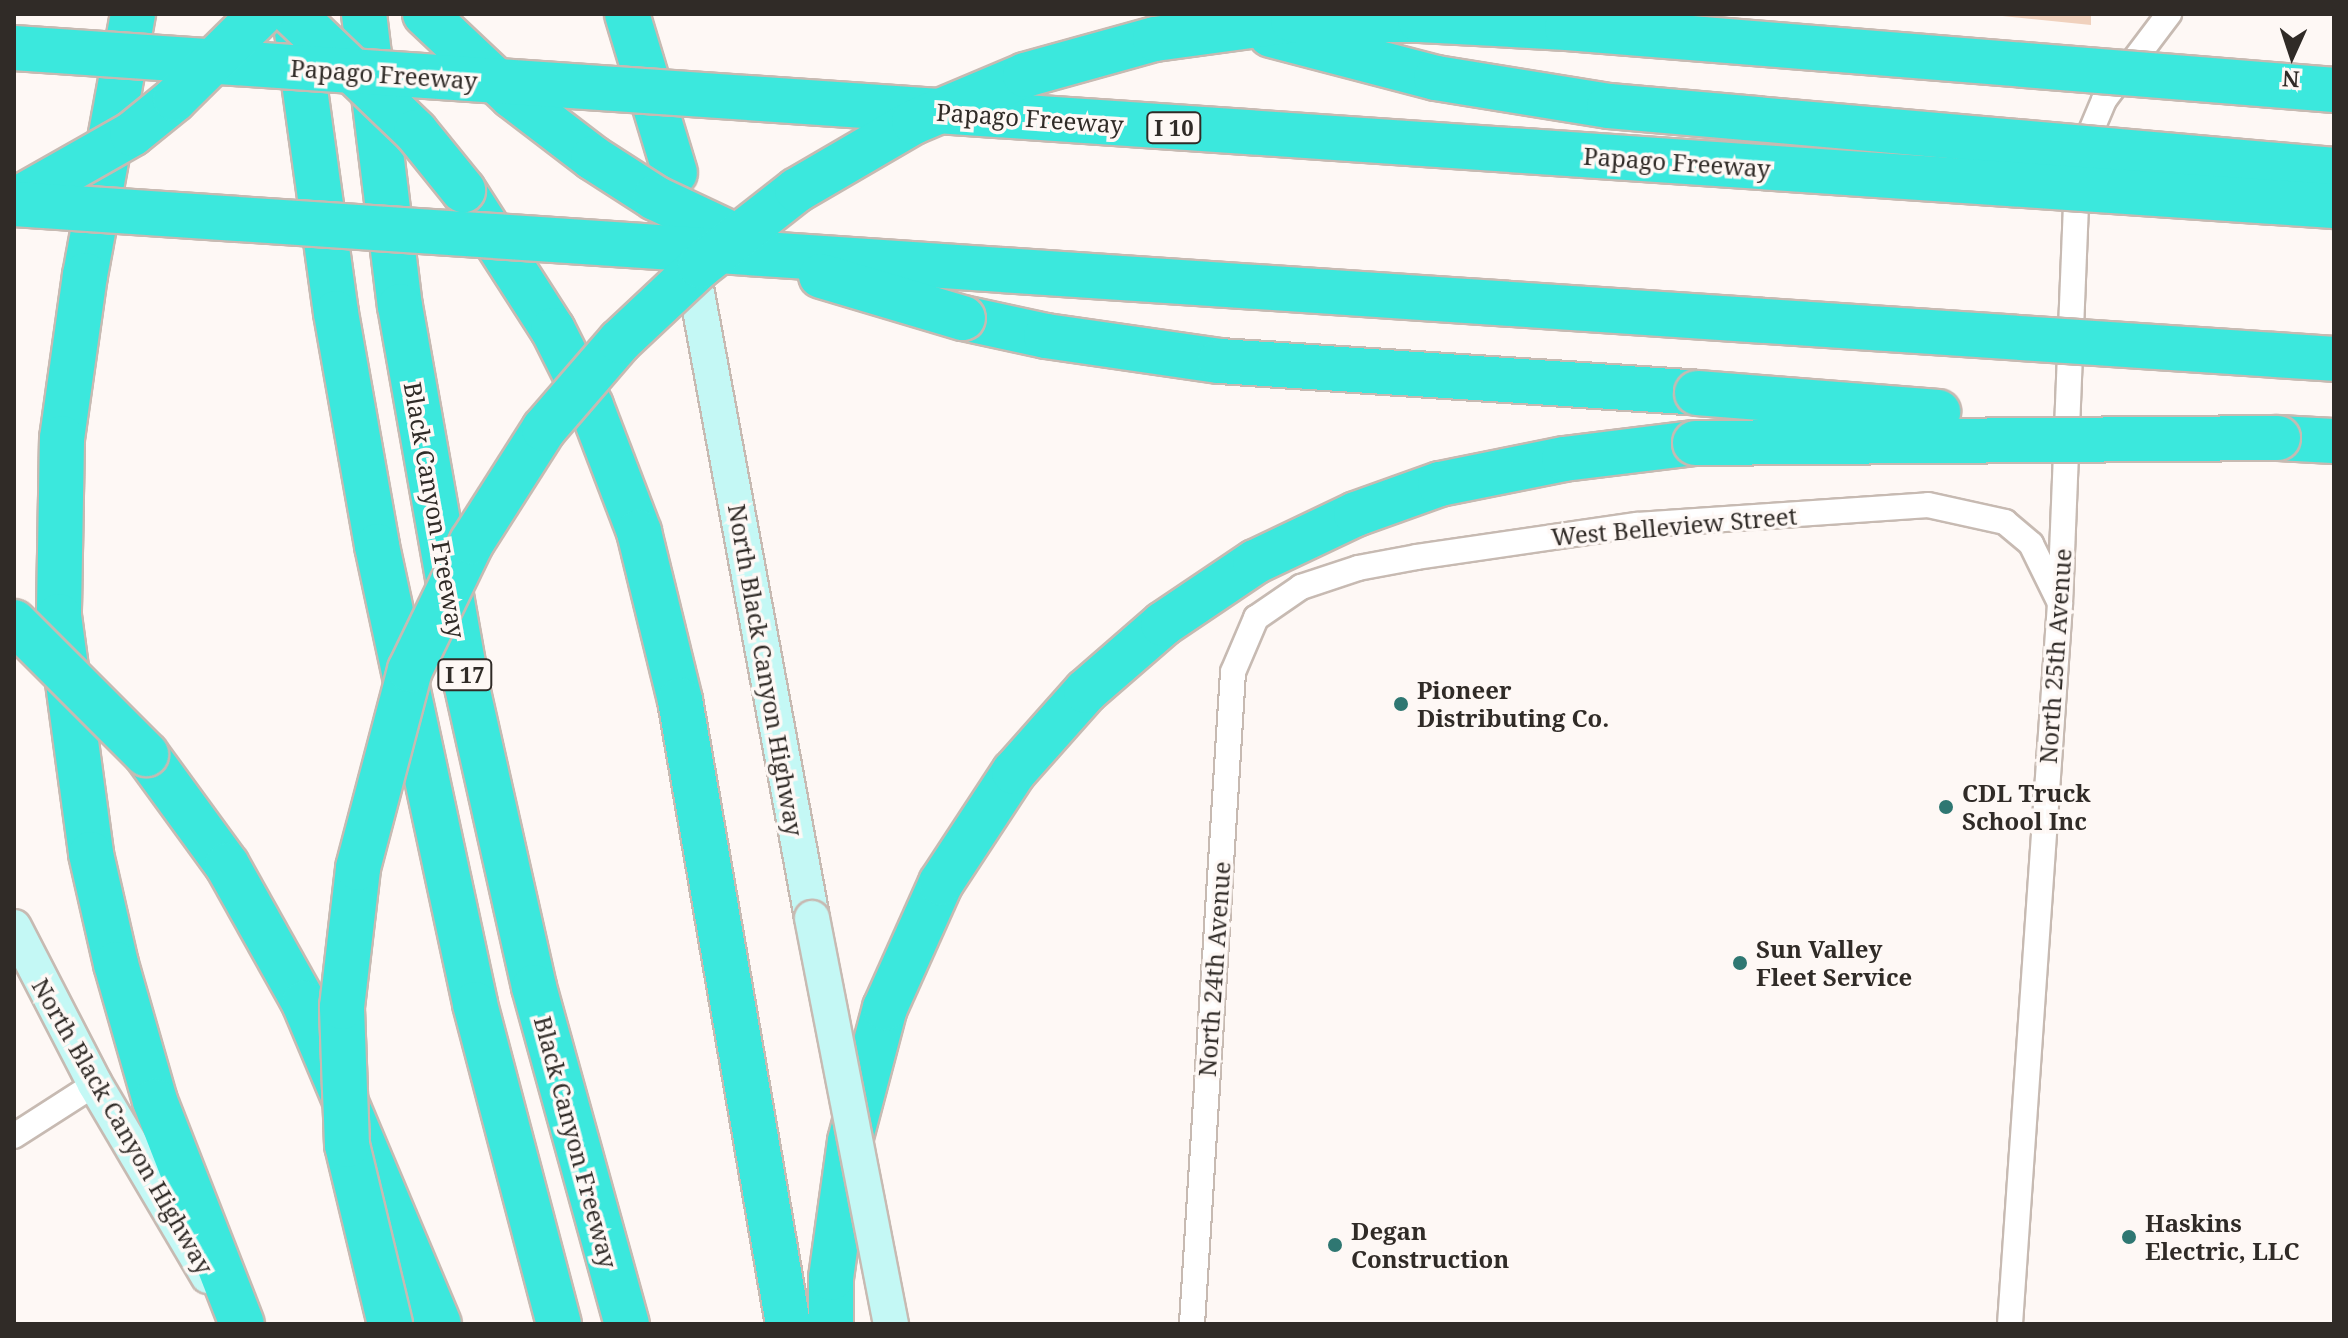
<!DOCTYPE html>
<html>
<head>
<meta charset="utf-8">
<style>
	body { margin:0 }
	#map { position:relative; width:2348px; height:1338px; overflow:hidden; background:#fef8f5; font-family:"Noto Serif",serif }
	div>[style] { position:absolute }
	.green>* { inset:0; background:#f0d1bd }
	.roads { filter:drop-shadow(2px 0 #c7bab2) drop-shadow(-2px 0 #c7bab2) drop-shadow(0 2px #c7bab2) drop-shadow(0 -2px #c7bab2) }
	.street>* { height:24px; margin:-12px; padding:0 12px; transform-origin:12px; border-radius:12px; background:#fff }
	.secondary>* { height:34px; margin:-17px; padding:0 17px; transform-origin:17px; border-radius:17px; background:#c4f8f5 }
	.highway>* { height:44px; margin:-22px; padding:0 22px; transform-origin:22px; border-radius:22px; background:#3be8dd }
	.bridges { filter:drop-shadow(2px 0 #c7bab2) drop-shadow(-2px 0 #c7bab2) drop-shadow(0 2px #c7bab2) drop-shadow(0 -2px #c7bab2) }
	.secondary-bridge>* { height:34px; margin:-17px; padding:0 17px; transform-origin:17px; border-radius:17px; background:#c4f8f5 }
	.highway-bridge>* { height:44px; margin:-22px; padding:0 22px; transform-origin:22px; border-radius:22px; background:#3be8dd }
	.dots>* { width:22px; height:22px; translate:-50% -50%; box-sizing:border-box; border:4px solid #fef8f5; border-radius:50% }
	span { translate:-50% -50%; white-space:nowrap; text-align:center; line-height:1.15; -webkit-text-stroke:7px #fef8f5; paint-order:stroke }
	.shield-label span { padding:2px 6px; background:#fef8f5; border:2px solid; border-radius:6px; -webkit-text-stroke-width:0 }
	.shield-label { font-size:22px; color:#302b27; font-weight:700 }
	.street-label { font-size:24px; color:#302b27 }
	.poi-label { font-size:24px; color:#302b27; font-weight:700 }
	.left { translate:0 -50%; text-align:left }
	.frame { position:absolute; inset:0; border:16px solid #302b27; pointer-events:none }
	.north { position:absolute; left:2252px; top:16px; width:80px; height:80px; -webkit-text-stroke:6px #fef8f5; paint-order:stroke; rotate:183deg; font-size:22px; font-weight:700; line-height:32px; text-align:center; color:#302b27 }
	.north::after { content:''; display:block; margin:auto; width:28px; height:36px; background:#302b27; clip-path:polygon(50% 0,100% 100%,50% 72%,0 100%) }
</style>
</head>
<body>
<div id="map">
	<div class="green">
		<div style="clip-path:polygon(1983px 14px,2091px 14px,2091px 25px)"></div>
	</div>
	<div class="roads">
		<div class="street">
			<div style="left:14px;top:1136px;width:96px;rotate:-32.7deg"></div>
			<div style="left:1192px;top:1324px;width:653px;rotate:-86.4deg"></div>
			<div style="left:1233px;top:672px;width:59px;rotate:-66.9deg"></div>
			<div style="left:1256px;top:618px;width:55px;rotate:-34.6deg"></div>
			<div style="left:1301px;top:587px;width:60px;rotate:-18.4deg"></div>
			<div style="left:1358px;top:568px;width:60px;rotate:-10.6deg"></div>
			<div style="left:1417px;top:557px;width:222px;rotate:-8.3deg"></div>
			<div style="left:1637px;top:525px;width:292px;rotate:-3.9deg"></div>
			<div style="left:1928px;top:505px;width:79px;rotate:12.4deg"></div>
			<div style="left:2005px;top:522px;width:34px;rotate:40deg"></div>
			<div style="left:2031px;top:544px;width:66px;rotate:63.8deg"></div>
			<div style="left:2010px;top:1324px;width:723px;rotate:-86.03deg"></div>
			<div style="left:2060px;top:603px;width:441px;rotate:-87.7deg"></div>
			<div style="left:2078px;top:162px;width:67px;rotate:-67.2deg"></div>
			<div style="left:2104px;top:100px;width:108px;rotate:-52.9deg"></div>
		</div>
		<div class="secondary">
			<div style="left:690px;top:255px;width:674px;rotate:79.57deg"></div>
			<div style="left:14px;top:927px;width:177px;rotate:62.7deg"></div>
			<div style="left:95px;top:1084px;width:223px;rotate:59.5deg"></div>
		</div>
		<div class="highway">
			<div style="left:133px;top:14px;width:265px;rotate:100.4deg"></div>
			<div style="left:85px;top:275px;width:165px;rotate:98deg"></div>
			<div style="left:62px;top:438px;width:178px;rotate:91deg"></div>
			<div style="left:59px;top:616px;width:240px;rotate:82.3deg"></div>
			<div style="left:91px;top:854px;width:113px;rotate:77.2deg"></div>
			<div style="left:116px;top:964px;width:142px;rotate:74.1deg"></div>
			<div style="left:155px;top:1101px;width:239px;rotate:68.7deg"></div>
			<div style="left:364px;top:14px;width:294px;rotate:83deg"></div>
			<div style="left:400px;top:306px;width:387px;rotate:80deg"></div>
			<div style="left:467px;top:687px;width:307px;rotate:77.4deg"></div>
			<div style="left:534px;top:987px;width:350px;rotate:74.6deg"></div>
			<div style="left:627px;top:14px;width:166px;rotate:73.2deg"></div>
			<div style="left:297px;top:32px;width:284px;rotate:82.1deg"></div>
			<div style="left:336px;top:313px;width:237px;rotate:80deg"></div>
			<div style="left:377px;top:546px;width:468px;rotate:77.9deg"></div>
			<div style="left:475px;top:1004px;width:331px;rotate:75.3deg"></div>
			<div style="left:463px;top:190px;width:166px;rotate:57.3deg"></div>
			<div style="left:553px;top:330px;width:85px;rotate:63.4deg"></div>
			<div style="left:591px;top:406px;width:135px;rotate:69.1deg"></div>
			<div style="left:639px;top:532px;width:173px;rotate:76.3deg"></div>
			<div style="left:680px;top:700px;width:633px;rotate:80.18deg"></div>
			<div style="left:963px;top:318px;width:85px;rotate:12.2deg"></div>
			<div style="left:1046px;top:336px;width:176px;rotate:8.2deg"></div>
			<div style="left:1220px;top:361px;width:478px;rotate:3.8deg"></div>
			<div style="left:2278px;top:438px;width:56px;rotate:3.1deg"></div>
			<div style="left:146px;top:754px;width:137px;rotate:53.9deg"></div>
			<div style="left:227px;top:865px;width:158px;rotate:60.8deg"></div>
			<div style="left:304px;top:1003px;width:348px;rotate:67.2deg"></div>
			<div style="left:831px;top:1324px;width:46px;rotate:-90deg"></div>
			<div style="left:831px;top:1278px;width:138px;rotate:-82.1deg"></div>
			<div style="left:850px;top:1141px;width:138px;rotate:-75.3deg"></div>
			<div style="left:885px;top:1008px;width:137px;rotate:-65.9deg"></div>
			<div style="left:941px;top:883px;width:133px;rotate:-56.7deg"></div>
			<div style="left:1014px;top:772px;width:108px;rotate:-48.4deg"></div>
			<div style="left:1086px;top:691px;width:102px;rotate:-41deg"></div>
			<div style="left:1163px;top:624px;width:111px;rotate:-34deg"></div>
			<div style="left:1255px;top:562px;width:112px;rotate:-25.4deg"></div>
			<div style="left:1356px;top:514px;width:89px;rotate:-19.7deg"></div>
			<div style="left:1440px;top:484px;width:126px;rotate:-11.4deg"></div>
			<div style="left:1564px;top:459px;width:132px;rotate:-7deg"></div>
		</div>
	</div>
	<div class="bridges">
		<div class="secondary-bridge">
			<div style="left:812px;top:918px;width:414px;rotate:79deg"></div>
		</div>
		<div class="highway-bridge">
			<div style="left:293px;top:14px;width:170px;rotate:43.8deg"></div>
			<div style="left:416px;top:132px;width:75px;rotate:51deg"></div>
			<div style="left:425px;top:14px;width:120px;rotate:43.3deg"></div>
			<div style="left:512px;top:96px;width:102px;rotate:37.4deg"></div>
			<div style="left:593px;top:158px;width:74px;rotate:32.8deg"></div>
			<div style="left:655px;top:198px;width:110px;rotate:25.2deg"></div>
			<div style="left:1271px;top:35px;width:171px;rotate:14.6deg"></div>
			<div style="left:1436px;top:78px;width:175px;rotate:9.2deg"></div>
			<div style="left:1609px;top:106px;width:728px;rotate:5.04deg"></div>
			<div style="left:14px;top:48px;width:2325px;rotate:3.9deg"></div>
			<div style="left:14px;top:201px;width:136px;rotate:-29.6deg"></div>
			<div style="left:132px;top:134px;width:55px;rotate:-39.1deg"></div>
			<div style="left:175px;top:99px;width:121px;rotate:-44.7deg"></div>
			<div style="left:14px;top:204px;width:2325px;rotate:3.82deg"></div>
			<div style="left:821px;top:276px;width:148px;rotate:16.5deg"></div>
			<div style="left:1697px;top:393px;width:242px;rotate:4.5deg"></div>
			<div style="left:1695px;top:443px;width:583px;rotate:-0.49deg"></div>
			<div style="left:14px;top:622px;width:187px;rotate:45deg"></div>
			<div style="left:390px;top:1324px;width:184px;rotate:-103.5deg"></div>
			<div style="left:347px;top:1145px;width:138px;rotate:-92.1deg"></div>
			<div style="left:342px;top:1007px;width:140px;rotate:-83.4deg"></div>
			<div style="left:358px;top:868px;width:205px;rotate:-75.3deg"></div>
			<div style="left:410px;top:670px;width:142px;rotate:-64.2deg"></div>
			<div style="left:472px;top:542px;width:134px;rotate:-57.5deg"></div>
			<div style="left:544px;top:429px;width:116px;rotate:-49.2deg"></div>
			<div style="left:620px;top:341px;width:110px;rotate:-43.2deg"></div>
			<div style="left:700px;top:266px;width:123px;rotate:-38.1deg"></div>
			<div style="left:797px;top:190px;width:135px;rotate:-30.2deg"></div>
			<div style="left:914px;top:122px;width:121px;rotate:-22.9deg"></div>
			<div style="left:1025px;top:75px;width:135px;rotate:-15.5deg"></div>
			<div style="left:1155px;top:39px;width:139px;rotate:-7.8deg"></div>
			<div style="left:1293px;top:20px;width:127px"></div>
			<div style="left:1420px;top:20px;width:147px;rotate:3.1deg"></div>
			<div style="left:1567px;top:28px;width:770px;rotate:4.62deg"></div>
		</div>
	</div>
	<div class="dots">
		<div style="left:1401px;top:704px;background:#2f7772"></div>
		<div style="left:1946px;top:807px;background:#2f7772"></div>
		<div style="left:1740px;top:963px;background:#2f7772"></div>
		<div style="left:2129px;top:1237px;background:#2f7772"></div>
		<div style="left:1335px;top:1245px;background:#2f7772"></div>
	</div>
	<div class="shield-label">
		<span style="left:1174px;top:128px">I 10</span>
		<span style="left:465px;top:675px">I 17</span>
	</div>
	<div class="street-label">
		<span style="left:384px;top:74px;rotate:4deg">Papago Freeway</span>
		<span style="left:1030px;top:118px;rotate:4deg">Papago Freeway</span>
		<span style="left:1677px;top:162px;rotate:4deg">Papago Freeway</span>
		<span style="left:435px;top:510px;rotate:80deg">Black Canyon Freeway</span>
		<span style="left:1674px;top:526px;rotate:-5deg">West Belleview Street</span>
		<span style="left:2055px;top:656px;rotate:-86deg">North 25th Avenue</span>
		<span style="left:766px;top:670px;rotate:80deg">North Black Canyon Highway</span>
		<span style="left:1214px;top:969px;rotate:-86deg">North 24th Avenue</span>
		<span style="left:123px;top:1126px;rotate:60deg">North Black Canyon Highway</span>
		<span style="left:576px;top:1142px;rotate:75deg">Black Canyon Freeway</span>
	</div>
	<div class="poi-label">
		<span class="left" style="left:1417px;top:704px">Pioneer<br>Distributing Co.</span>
		<span class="left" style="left:1962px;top:807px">CDL Truck<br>School Inc</span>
		<span class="left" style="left:1756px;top:963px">Sun Valley<br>Fleet Service</span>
		<span class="left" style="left:2145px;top:1237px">Haskins<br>Electric, LLC</span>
		<span class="left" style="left:1351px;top:1245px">Degan<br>Construction</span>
	</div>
	<div class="frame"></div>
	<div class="north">N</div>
</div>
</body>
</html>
